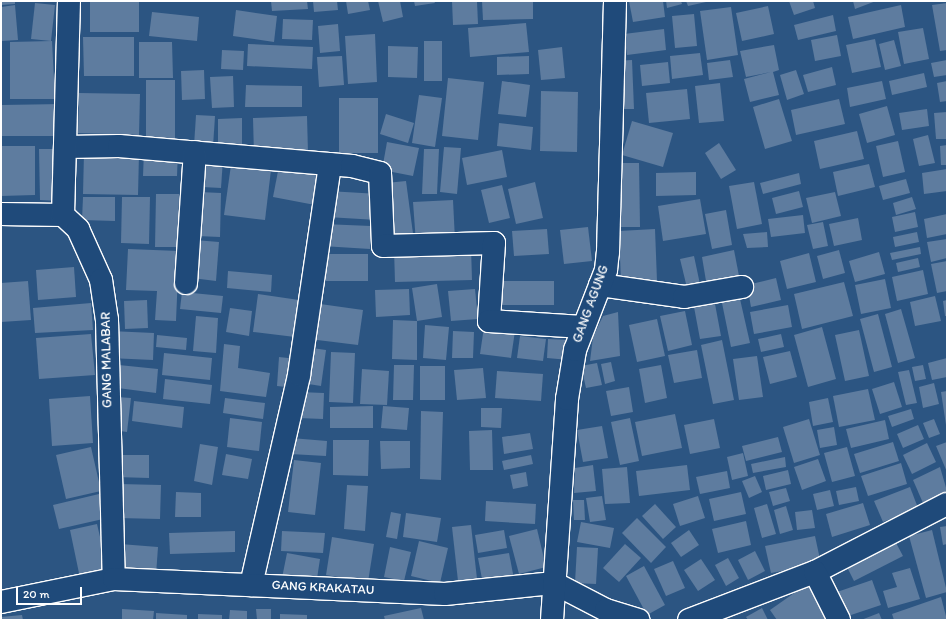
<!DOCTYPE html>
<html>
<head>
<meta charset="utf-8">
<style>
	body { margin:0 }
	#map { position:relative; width:948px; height:621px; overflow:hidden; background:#2c5582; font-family:Itim,sans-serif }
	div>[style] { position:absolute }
	.building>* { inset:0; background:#5e7c9f }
	.roads { filter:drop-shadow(1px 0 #fff) drop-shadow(-1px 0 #fff) drop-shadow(0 1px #fff) drop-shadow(0 -1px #fff) }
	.minor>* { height:22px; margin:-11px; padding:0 11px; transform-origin:11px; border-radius:11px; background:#1f4a7a }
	span { translate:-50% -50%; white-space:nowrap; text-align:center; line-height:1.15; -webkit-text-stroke:3px #1f4a7a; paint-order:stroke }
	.street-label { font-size:13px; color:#fff }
	.frame { position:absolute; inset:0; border:2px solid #fff; pointer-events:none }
	.scale { position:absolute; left:16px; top:587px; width:66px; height:18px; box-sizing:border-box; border:2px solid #fff; border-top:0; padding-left:5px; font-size:12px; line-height:14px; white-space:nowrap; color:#fff; -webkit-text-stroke:3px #1f4a7a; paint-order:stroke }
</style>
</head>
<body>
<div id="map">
	<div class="building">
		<div style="clip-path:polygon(1px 1px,15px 1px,15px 4px,1px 5px)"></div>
		<div style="clip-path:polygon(90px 1px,139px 1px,139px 32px,90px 32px)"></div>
		<div style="clip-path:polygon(271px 1px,307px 1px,308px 9px,272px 11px)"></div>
		<div style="clip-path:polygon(313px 1px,337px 1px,338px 10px,314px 12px)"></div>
		<div style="clip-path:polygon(346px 1px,368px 1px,370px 10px,348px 14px)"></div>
		<div style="clip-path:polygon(378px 1px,400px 1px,403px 17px,383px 22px)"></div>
		<div style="clip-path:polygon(414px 1px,434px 1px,435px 3px,415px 6px)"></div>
		<div style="clip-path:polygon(452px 1px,477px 1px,478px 24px,453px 25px)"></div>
		<div style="clip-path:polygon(482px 1px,533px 1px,533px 19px,483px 20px)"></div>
		<div style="clip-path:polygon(629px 1px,663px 1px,665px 17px,633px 22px)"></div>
		<div style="clip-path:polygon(666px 1px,681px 1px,682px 4px,667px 8px)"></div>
		<div style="clip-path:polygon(686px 1px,706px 1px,706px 2px,688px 6px)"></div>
		<div style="clip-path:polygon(789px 1px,813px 1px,815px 8px,794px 15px)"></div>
		<div style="clip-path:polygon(853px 1px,876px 1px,855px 9px)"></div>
		<div style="clip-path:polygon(35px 3px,55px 5px,51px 41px,31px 39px)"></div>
		<div style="clip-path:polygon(947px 3px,947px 50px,940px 51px,932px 5px)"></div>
		<div style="clip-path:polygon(15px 5px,18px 40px,1px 41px,1px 7px)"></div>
		<div style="clip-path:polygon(901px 5px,905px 27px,853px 39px,848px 17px)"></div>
		<div style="clip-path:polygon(768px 6px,774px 34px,742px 41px,736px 13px)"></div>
		<div style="clip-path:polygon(731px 7px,738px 55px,707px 60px,700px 11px)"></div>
		<div style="clip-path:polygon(236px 10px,277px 16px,274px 42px,233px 36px)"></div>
		<div style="clip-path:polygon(152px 12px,199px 17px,197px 41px,149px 36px)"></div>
		<div style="clip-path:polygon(694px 14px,697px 46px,675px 48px,672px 16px)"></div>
		<div style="clip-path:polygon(833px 15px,836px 31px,798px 40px,794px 25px)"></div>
		<div style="clip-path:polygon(283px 19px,313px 20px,312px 40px,282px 39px)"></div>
		<div style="clip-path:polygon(526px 23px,529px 52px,470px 57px,468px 28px)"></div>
		<div style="clip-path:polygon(338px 24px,340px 51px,320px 53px,318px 26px)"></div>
		<div style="clip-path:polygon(923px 28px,929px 59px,904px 64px,898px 32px)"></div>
		<div style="clip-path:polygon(664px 29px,666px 50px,627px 55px,624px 34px)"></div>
		<div style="clip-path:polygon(375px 34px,377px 82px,348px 84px,345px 36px)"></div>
		<div style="clip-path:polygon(837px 35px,841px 56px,815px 61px,811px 40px)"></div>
		<div style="clip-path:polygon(83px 37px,134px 37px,134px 76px,84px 76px)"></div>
		<div style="clip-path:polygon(875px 39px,881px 67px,852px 73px,846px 45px)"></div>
		<div style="clip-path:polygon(894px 40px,901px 66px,885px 70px,879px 44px)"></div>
		<div style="clip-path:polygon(52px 41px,55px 99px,10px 99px,10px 42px)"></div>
		<div style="clip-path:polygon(424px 41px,442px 41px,442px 81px,424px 81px)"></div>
		<div style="clip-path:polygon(139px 42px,172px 42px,173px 78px,139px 78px)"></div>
		<div style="clip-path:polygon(248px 44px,313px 47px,312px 69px,247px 66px)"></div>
		<div style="clip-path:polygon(774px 45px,779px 70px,773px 72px,779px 95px,750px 102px,744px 79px,771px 72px,746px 77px,740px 51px)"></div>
		<div style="clip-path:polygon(388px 46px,418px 47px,417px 78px,388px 77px)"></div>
		<div style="clip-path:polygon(562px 47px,565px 78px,541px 80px,538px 50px)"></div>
		<div style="clip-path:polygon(222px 50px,244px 51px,243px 70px,221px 69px)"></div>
		<div style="clip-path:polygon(700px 53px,703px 75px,672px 79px,670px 56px)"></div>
		<div style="clip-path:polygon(342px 56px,344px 85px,319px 87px,317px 57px)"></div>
		<div style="clip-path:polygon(529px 56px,529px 74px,497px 75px,497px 57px)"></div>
		<div style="clip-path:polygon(632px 60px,634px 109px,616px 109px,614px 61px)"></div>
		<div style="clip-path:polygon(730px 60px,733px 77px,709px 80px,707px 63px)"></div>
		<div style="clip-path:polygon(947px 60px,947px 75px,934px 77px,931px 63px)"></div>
		<div style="clip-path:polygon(668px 62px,670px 83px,642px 86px,640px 65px)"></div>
		<div style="clip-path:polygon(832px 67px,836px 85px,808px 92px,803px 75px)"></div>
		<div style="clip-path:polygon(204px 70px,205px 99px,182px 100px,181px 71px)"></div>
		<div style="clip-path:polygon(796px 70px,804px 94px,787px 100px,780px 75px)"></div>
		<div style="clip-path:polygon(924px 73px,927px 87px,892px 95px,889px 81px)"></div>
		<div style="clip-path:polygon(233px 76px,234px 107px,212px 108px,210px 77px)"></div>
		<div style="clip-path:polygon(448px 78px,484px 82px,478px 140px,442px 136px)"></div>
		<div style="clip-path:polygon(146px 80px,175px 80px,175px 140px,146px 140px)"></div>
		<div style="clip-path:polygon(502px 81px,530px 85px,526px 117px,498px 114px)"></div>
		<div style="clip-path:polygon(882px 81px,886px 99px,850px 107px,847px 88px)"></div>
		<div style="clip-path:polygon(947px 81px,947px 101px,940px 102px,937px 83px)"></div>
		<div style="clip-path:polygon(720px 83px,724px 121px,699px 123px,695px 86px)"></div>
		<div style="clip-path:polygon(246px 85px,302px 86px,302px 107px,245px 107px)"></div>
		<div style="clip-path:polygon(687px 89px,690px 119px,649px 123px,646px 93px)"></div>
		<div style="clip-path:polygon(541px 91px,578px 92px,577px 152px,540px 151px)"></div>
		<div style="clip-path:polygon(79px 93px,140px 94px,139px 135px,78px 133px)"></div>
		<div style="clip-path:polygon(419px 95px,442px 98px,435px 147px,412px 143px)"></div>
		<div style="clip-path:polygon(339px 98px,378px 98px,378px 153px,339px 153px)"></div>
		<div style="clip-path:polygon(779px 99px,792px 141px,765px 149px,753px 107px)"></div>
		<div style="clip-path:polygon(839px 99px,845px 124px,796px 135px,791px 110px)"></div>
		<div style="clip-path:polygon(63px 104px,63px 136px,1px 136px,1px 105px)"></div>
		<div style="clip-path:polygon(887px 106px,895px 135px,867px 143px,859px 114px)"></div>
		<div style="clip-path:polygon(927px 109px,929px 126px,902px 130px,899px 113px)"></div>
		<div style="clip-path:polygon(947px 112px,947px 139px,936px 139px,934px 113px)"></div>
		<div style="clip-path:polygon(386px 114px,414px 123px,408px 143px,380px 134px)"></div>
		<div style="clip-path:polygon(196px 115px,215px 116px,213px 147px,194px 146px)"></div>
		<div style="clip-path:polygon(307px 116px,308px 153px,254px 155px,253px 118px)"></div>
		<div style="clip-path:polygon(242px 118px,242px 151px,218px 151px,218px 119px)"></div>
		<div style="clip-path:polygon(632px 121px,673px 133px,663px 167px,622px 155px)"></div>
		<div style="clip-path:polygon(499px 123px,533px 127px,531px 150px,497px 146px)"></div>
		<div style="clip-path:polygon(857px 131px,864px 159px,820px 169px,814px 141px)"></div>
		<div style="clip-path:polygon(928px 135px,935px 163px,919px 166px,913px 139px)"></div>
		<div style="clip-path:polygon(898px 141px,905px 172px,883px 177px,876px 146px)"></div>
		<div style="clip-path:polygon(387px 142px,419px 148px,413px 176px,382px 170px)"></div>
		<div style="clip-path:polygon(719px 143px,736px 170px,721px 179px,705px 153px)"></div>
		<div style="clip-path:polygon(947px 145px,947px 165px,941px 165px,940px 146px)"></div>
		<div style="clip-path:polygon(1px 146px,35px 146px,35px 195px,1px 196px)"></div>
		<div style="clip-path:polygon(444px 147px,461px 148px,457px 194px,440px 192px)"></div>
		<div style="clip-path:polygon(39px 149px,58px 149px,58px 201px,40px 200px)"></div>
		<div style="clip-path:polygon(424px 149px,439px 149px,437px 194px,422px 194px)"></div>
		<div style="clip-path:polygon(502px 150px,507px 177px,467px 185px,462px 158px)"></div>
		<div style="clip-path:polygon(144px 151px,178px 151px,177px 176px,143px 176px)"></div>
		<div style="clip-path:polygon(84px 153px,139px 154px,138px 195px,83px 194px)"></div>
		<div style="clip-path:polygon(203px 157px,223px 159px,221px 188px,202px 187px)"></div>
		<div style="clip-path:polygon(618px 163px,639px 163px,640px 227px,619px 227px)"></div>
		<div style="clip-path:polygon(869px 164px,875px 187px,838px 196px,833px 172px)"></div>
		<div style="clip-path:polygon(231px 165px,271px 170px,265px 220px,224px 215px)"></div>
		<div style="clip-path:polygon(279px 166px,321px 174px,315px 205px,273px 197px)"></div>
		<div style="clip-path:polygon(947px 169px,947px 191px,924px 194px,922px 173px)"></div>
		<div style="clip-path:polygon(696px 172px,696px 195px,656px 196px,656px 173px)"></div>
		<div style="clip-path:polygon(799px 173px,801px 184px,763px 194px,760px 183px)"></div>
		<div style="clip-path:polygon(906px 179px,910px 193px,883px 200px,879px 186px)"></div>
		<div style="clip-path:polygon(406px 181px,414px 241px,394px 243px,386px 183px)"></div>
		<div style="clip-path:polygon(535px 182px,543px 218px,516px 224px,508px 189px)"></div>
		<div style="clip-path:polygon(754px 182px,762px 224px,737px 229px,729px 186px)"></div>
		<div style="clip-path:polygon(502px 185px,510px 218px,489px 223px,481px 190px)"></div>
		<div style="clip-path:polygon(328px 191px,379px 194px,377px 220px,327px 217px)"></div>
		<div style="clip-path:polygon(799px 191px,803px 207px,776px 214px,772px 198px)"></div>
		<div style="clip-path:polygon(199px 192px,221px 193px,220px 237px,197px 236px)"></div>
		<div style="clip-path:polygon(835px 192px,841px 216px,812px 223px,806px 198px)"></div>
		<div style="clip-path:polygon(156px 194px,179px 194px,178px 247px,155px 247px)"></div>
		<div style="clip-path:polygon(83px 197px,115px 197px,115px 221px,82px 220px)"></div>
		<div style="clip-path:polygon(122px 197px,150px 197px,149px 244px,121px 243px)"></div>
		<div style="clip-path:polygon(912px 197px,916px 209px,896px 215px,893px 203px)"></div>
		<div style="clip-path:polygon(700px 199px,706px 234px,663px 241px,658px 206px)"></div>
		<div style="clip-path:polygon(453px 200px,455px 240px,416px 243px,413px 202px)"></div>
		<div style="clip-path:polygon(726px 210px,732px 245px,712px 249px,705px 214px)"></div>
		<div style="clip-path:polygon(915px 212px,918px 227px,895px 232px,892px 217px)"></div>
		<div style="clip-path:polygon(947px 214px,947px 234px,927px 238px,924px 219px)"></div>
		<div style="clip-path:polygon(803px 215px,805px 233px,771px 237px,768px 219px)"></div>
		<div style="clip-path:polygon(858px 218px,862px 240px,834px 246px,829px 224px)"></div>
		<div style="clip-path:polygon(823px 222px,828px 246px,813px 249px,807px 225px)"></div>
		<div style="clip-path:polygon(323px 224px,371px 226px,370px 249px,322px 246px)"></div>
		<div style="clip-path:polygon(588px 227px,592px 261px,564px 264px,560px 230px)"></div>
		<div style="clip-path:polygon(547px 229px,549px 254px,514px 256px,512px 231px)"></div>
		<div style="clip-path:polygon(655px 229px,657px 281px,621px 282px,619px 231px)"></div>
		<div style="clip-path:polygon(767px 232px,768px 247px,747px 248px,743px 234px)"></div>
		<div style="clip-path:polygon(917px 232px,919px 242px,895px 247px,893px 237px)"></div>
		<div style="clip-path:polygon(947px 239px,947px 258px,931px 262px,927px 242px)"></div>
		<div style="clip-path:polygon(195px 240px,219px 242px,216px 281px,192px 278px)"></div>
		<div style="clip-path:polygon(471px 247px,472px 280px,395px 282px,394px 249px)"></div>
		<div style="clip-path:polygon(920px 247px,921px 254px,892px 260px,890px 253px)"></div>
		<div style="clip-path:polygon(128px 249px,179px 251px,176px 321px,155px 320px,157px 291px,126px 290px)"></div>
		<div style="clip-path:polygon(734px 250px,740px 281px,707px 287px,702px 257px)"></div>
		<div style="clip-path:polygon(839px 250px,845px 273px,823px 279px,817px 256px)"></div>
		<div style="clip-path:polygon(879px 252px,885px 274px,855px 282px,849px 261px)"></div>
		<div style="clip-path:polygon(809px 253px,816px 282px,787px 289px,780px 261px)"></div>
		<div style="clip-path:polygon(326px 254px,368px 254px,368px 281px,326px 281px)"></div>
		<div style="clip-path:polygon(694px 256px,701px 289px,688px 292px,680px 259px)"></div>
		<div style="clip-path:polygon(918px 258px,920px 267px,898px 272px,896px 263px)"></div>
		<div style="clip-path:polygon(947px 261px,947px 291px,937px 293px,931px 264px)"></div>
		<div style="clip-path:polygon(74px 267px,76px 297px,38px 300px,36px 270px)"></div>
		<div style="clip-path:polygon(923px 270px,928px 294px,897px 301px,892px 277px)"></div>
		<div style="clip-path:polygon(228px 271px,272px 275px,271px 292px,227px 288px)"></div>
		<div style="clip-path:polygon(776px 278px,781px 300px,751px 307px,747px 285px)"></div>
		<div style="clip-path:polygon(885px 279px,891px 308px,861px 314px,855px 285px)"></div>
		<div style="clip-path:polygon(28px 281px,31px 320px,1px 322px,1px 283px)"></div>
		<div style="clip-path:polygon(495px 281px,554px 281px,554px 305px,495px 305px)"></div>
		<div style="clip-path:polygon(844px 282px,853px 316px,802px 329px,794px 294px)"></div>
		<div style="clip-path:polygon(437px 284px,442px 317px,417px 321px,412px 288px)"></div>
		<div style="clip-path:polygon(409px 289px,410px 315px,376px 317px,375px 290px)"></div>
		<div style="clip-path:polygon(475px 289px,478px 319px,451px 321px,448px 291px)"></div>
		<div style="clip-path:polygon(182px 292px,223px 296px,221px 313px,180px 309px)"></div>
		<div style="clip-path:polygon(258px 294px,299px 300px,295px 337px,253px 332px)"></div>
		<div style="clip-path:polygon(935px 296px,941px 321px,915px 326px,910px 302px)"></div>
		<div style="clip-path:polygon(740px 299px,750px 343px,731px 347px,722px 303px)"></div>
		<div style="clip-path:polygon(147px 300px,148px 328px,125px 329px,124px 301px)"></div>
		<div style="clip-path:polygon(947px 300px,947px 316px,945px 316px,943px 301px)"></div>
		<div style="clip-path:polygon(91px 303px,93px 330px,35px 333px,33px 308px)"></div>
		<div style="clip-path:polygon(313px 303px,363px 310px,358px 345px,309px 339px)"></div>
		<div style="clip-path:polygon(715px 304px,721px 336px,700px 339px,694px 307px)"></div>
		<div style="clip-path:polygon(788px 305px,792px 327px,754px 334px,750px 312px)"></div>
		<div style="clip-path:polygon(230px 308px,252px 311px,249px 336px,226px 332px)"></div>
		<div style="clip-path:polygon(901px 309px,915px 358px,898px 363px,885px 314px)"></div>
		<div style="clip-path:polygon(685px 311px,692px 345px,668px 351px,660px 316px)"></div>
		<div style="clip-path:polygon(618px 312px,620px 356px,590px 361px,593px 337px,603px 316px)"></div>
		<div style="clip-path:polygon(878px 314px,892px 367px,874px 372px,860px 319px)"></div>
		<div style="clip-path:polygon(196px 316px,218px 318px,216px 353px,193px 351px)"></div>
		<div style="clip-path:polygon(657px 319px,665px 356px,637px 362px,629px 325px)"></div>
		<div style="clip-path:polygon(393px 320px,417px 321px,417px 360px,392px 359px)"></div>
		<div style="clip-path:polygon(425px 325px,449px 327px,446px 360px,423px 358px)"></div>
		<div style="clip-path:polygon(484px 327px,515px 331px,511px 358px,480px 354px)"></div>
		<div style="clip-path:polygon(822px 327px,836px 379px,808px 387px,794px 335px)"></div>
		<div style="clip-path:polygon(859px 330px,869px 376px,845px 381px,835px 335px)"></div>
		<div style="clip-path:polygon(110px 331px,154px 333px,153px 360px,109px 358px)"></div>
		<div style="clip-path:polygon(453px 331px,474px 332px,473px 358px,452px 358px)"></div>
		<div style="clip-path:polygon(91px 334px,95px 375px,39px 379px,36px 338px)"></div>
		<div style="clip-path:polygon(781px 334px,784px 347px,761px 352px,758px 339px)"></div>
		<div style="clip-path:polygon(157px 335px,187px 338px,186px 350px,156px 347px)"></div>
		<div style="clip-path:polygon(520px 336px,546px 339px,543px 361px,517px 358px)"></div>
		<div style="clip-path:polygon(548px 339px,570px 340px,569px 360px,547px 358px)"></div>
		<div style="clip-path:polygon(722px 340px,734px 400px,713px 404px,701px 345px)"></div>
		<div style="clip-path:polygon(224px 344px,240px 346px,238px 368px,270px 373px,266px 397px,220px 391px)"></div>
		<div style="clip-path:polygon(305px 347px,326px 350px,321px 386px,302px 383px)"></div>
		<div style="clip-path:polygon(697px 350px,702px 378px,674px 383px,668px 355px)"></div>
		<div style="clip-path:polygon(790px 351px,797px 377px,770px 384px,763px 357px)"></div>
		<div style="clip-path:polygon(331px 352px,355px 353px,353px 403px,329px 402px)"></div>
		<div style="clip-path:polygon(164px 353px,212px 358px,210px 380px,162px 375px)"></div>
		<div style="clip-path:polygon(757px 356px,763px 397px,739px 400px,733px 359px)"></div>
		<div style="clip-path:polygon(279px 357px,297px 359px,295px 388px,277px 386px)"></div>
		<div style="clip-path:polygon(947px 358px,947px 377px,932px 380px,928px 363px)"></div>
		<div style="clip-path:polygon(611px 362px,615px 381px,605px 384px,601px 364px)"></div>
		<div style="clip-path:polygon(597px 363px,602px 385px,586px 388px,581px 366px)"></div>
		<div style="clip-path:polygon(109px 364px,158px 369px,156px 393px,110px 387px)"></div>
		<div style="clip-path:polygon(394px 365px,414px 365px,413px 400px,393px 400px)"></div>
		<div style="clip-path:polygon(661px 365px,667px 398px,645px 403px,639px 369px)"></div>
		<div style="clip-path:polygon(923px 365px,926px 379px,915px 381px,912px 367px)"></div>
		<div style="clip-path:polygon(420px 366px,445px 366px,445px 400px,420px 400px)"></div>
		<div style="clip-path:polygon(483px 368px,486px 398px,457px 400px,454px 370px)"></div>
		<div style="clip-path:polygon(362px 369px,389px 371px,387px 405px,360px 404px)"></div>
		<div style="clip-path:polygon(909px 370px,917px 403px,906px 405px,898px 372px)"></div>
		<div style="clip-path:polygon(497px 371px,543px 374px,541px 401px,495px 398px)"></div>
		<div style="clip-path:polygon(165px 379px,212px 385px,210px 404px,163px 399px)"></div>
		<div style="clip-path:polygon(894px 382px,902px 407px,880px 414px,872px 389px)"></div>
		<div style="clip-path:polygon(934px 383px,939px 404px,923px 408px,919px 387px)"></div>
		<div style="clip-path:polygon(629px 387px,633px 412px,611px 416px,606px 391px)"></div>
		<div style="clip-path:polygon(868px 389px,875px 420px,839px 427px,833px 396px)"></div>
		<div style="clip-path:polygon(947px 391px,947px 425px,946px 425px,941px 392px)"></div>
		<div style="clip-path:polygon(299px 392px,324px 393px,323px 419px,298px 418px)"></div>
		<div style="clip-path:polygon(90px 396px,93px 443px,52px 446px,49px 399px)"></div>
		<div style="clip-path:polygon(117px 397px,131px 398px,127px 432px,113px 430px)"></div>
		<div style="clip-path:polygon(225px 398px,265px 403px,263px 419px,223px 413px)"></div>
		<div style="clip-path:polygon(828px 398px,833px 422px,813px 426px,809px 402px)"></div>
		<div style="clip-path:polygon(134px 401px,184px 407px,182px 428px,132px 421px)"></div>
		<div style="clip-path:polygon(373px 406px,373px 428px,330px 428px,330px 407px)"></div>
		<div style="clip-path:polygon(383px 406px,409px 408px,407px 430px,381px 428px)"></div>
		<div style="clip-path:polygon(481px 408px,502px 408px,501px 428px,481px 427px)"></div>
		<div style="clip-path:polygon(911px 409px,914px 419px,892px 427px,888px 416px)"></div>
		<div style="clip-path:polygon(421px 411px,443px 412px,441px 480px,420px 479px)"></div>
		<div style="clip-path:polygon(675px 414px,682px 448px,642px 456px,635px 422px)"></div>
		<div style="clip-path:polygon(230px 418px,262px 422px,259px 451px,227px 447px)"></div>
		<div style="clip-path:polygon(630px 418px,639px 461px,620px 465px,611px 422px)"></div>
		<div style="clip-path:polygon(714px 419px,720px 448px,690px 454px,684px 425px)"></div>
		<div style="clip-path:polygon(809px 419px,820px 455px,794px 463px,783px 427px)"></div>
		<div style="clip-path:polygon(934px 419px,940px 434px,929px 438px,923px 423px)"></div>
		<div style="clip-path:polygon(885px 420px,889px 439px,851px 448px,846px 429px)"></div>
		<div style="clip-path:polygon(918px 425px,924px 439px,903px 448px,897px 434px)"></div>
		<div style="clip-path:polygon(602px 426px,608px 458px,583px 462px,577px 430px)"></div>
		<div style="clip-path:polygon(834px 427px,837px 445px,820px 448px,817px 430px)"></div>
		<div style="clip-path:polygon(492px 430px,493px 470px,470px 470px,469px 431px)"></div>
		<div style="clip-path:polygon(530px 433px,533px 449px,504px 454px,502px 437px)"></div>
		<div style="clip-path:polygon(778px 437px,782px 452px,746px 461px,742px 446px)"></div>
		<div style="clip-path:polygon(291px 438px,327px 441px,326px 456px,290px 454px)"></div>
		<div style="clip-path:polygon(333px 440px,369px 440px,368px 476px,333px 475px)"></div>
		<div style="clip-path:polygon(380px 441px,410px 441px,410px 468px,381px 469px)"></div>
		<div style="clip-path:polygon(893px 442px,899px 461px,860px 473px,854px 454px)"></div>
		<div style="clip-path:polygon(947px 442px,947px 472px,936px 446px)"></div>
		<div style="clip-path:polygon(927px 443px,936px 462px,912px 474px,903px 455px)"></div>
		<div style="clip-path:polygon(200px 444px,218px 447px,212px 485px,194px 481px)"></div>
		<div style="clip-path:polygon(91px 447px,101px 491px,66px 499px,56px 455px)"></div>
		<div style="clip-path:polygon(847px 447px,855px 476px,832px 482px,824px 453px)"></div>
		<div style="clip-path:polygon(743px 453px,748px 476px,732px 480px,727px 457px)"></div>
		<div style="clip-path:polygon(226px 454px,252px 459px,248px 479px,222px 475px)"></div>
		<div style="clip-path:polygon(116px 455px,149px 455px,149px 478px,115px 477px)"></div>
		<div style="clip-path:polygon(531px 455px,533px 464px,504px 470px,502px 461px)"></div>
		<div style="clip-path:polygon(785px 457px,786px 467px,753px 473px,751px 464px)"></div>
		<div style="clip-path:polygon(818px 459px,826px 481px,802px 490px,794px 467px)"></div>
		<div style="clip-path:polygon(294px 460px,321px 463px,315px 515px,288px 512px)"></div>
		<div style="clip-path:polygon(901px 463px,907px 484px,868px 496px,861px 476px)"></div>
		<div style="clip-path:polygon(593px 465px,596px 491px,574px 493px,575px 468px)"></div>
		<div style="clip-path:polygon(687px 465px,690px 490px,639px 496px,636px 471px)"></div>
		<div style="clip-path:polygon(627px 467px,630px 503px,605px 504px,602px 469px)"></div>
		<div style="clip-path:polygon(940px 467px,947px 491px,923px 503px,913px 480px)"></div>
		<div style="clip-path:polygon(788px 470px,791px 484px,766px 490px,763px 476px)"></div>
		<div style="clip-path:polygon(727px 471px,730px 488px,700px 494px,696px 477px)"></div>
		<div style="clip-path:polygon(526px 472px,528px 486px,513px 489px,510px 475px)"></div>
		<div style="clip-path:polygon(755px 476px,762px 492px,749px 498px,742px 481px)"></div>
		<div style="clip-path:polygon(119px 484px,161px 485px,160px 519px,118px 518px)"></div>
		<div style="clip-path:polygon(347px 485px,368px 486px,365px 531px,344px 529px)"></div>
		<div style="clip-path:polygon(856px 487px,859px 501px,839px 505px,836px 491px)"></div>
		<div style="clip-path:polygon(910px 487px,918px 508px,883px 522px,874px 501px)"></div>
		<div style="clip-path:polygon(786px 488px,790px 501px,773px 506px,769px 492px)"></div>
		<div style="clip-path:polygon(830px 490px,834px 506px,817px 510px,813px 494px)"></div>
		<div style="clip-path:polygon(176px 492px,201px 493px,201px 517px,175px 517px)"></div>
		<div style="clip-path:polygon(741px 492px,746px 514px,714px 521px,709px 499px)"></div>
		<div style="clip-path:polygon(99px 494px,103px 519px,59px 529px,53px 505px)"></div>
		<div style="clip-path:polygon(602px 496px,606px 520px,590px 522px,586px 498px)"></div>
		<div style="clip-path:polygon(698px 496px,705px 518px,680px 526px,673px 504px)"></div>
		<div style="clip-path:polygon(573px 500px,584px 500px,585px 520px,574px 520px)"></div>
		<div style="clip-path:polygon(486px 501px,536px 504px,535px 524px,485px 521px)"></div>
		<div style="clip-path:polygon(863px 503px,870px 525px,832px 537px,826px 514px)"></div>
		<div style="clip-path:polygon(655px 504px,676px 527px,663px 539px,642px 516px)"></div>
		<div style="clip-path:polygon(767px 504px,776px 534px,762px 538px,754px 508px)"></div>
		<div style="clip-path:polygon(786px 506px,793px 530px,780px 534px,774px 510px)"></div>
		<div style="clip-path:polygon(812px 510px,815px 528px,797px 530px,795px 512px)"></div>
		<div style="clip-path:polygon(391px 512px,401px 514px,397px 539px,386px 537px)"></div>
		<div style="clip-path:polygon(406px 513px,441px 518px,437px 542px,403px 537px)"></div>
		<div style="clip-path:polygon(637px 518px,666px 547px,651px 563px,622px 533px)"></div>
		<div style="clip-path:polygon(746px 521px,751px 545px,718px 553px,712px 529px)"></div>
		<div style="clip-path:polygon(581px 522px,614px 528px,610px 548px,577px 542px)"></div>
		<div style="clip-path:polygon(97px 524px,108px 571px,80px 578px,70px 530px)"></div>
		<div style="clip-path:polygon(471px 525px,477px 579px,458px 581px,452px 527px)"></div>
		<div style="clip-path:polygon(947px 526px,947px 544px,943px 545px,940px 527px)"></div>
		<div style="clip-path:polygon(537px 529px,546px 567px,519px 574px,509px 536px)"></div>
		<div style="clip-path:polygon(504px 530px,507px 548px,478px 553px,475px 535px)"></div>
		<div style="clip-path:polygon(689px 530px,699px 545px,681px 557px,671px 543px)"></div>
		<div style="clip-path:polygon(932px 530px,947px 592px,926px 598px,909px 536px)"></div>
		<div style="clip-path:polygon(235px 531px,235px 552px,170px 554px,169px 533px)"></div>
		<div style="clip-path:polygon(282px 531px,325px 533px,323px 553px,281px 551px)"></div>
		<div style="clip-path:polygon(815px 536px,821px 564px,771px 573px,765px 546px)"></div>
		<div style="clip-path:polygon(332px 537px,374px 544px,368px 582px,326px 575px)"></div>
		<div style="clip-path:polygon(419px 541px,448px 548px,440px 583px,411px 576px)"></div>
		<div style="clip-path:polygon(895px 541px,903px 556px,854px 581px,846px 565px)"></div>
		<div style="clip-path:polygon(120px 544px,158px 547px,156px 575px,118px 572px)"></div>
		<div style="clip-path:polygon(625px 544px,641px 558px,619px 582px,603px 568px)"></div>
		<div style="clip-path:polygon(390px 547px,411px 552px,404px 581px,384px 577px)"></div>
		<div style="clip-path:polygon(577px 547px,598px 548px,596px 584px,575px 583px)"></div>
		<div style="clip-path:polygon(755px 551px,765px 571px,748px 580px,738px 560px)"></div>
		<div style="clip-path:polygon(287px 553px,320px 559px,316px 585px,282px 578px)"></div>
		<div style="clip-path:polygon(509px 553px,514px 579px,483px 584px,478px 558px)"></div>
		<div style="clip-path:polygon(728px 558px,739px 578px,726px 586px,715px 565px)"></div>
		<div style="clip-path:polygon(701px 559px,715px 580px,698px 591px,684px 570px)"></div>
		<div style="clip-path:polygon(673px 561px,685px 588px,666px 596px,654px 569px)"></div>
		<div style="clip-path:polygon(644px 566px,665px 605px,647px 615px,626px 576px)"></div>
		<div style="clip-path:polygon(910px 568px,920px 599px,888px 608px,883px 591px,897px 587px,892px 573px)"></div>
		<div style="clip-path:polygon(872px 580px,881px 605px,845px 617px,837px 592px)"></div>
		<div style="clip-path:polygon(807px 584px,830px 620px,777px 620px,770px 610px)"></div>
		<div style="clip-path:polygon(941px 597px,947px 620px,894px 620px,892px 614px)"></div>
		<div style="clip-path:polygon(421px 608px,424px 620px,385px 620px,384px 616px)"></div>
		<div style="clip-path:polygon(762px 608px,768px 620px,748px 620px,746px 617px)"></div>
		<div style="clip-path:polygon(122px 609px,154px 611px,153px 620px,122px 620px)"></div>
		<div style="clip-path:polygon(256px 609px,271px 609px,271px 620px,257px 620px)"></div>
		<div style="clip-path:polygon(230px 610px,247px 611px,247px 620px,229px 620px)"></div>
		<div style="clip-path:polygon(156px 613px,187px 615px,187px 620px,156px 620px)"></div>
		<div style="clip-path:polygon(879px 613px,882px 620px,861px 620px)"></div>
		<div style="clip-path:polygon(198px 614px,222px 615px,222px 620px,198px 620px)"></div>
		<div style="clip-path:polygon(280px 614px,307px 615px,307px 620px,280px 620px)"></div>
		<div style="clip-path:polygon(22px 615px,23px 620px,1px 620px,1px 617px)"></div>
	</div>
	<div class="roads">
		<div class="minor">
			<div style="left:66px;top:147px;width:53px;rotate:-1.1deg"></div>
			<div style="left:119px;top:146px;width:234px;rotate:4.9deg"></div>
			<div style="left:352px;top:166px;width:29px;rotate:14deg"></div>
			<div style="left:380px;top:173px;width:73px;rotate:87.6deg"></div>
			<div style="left:383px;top:246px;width:111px;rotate:-1.5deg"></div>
			<div style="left:494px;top:243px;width:78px;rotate:93.7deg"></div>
			<div style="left:489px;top:321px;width:94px;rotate:3.7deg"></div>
			<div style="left:1px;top:214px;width:62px;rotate:0.9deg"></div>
			<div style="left:63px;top:215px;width:21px;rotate:43deg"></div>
			<div style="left:78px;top:229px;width:56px;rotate:65.7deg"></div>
			<div style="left:101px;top:280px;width:40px;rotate:81.5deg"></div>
			<div style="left:107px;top:320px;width:259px;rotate:88.5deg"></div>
			<div style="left:63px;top:215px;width:214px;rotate:-88.4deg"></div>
			<div style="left:186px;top:283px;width:131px;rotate:-86.1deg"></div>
			<div style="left:600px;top:285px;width:85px;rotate:8.1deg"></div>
			<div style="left:684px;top:297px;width:59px;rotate:-9.8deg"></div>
			<div style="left:815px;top:572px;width:148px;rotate:-27.3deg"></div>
			<div style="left:251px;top:585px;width:215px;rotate:-77.1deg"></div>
			<div style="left:299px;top:375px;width:213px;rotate:-81.6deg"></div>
			<div style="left:1px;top:602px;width:115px;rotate:-11.5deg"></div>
			<div style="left:114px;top:579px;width:331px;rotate:2.6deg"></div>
			<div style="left:445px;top:594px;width:110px;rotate:-5.8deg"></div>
			<div style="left:554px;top:583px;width:59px;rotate:27.4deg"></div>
			<div style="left:606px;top:610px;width:34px;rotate:17deg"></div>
			<div style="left:552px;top:620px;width:222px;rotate:-86.1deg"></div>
			<div style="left:567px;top:399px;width:50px;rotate:-80.7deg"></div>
			<div style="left:575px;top:350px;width:86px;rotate:-68.8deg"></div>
			<div style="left:606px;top:270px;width:18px;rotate:-84deg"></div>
			<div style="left:608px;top:252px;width:251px;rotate:-88.4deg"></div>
			<div style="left:689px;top:620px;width:135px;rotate:-20.9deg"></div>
			<div style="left:815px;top:572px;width:54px;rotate:63.4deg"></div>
		</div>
	</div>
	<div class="street-label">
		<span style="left:591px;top:304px;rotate:-70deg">GANG AGUNG</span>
		<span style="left:107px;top:360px;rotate:-91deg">GANG MALABAR</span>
		<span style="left:323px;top:588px;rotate:3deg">GANG KRAKATAU</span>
	</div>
	<div class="frame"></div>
	<div class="scale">20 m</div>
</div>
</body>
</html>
